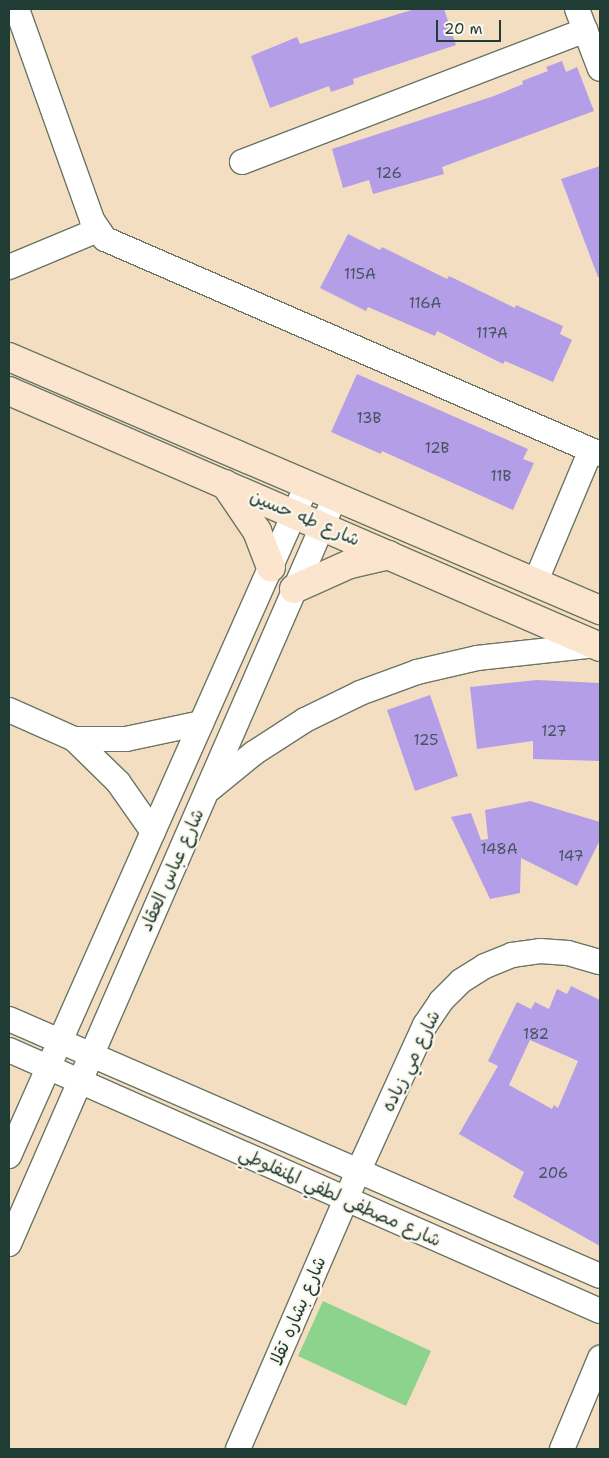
<!DOCTYPE html>
<html>
<head>
<meta charset="utf-8">
<style>
	body { margin:0 }
	#map { position:relative; width:609px; height:1458px; overflow:hidden; background:#f4dec1; font-family:"Shantell Sans","Playpen Sans Arabic",sans-serif }
	div>[style] { position:absolute }
	.green>* { inset:0; background:#8cd38e }
	.building>* { inset:0; background:#b49ee7 }
	.roads { filter:drop-shadow(1px 0 #6a7565) drop-shadow(-1px 0 #6a7565) drop-shadow(0 1px #6a7565) drop-shadow(0 -1px #6a7565) }
	.street>* { height:24px; margin:-12px; padding:0 12px; transform-origin:12px; border-radius:12px; background:#fff }
	.secondary>* { height:28px; margin:-14px; padding:0 14px; transform-origin:14px; border-radius:14px; background:#fbe5cf }
	span { translate:-50% -50%; white-space:nowrap; text-align:center; line-height:1.15; -webkit-text-stroke:4.5px #fbf7ec; paint-order:stroke }
	.number-label { font-size:15px; color:#445561 }
	.number-label span { -webkit-text-stroke-width:0 }
	.street-label { font-size:18px; color:#1f3d34 }
	.frame { position:absolute; inset:0; border:10px solid #1f3d34; pointer-events:none }
	.scale { position:absolute; left:436px; top:20px; width:65px; height:22px; box-sizing:border-box; border:2px solid #1f3d34; border-top:0; padding-left:6px; font-size:15px; line-height:18px; white-space:nowrap; color:#1f3d34; -webkit-text-stroke:4px #fbf7ec; paint-order:stroke }
</style>
</head>
<body>
<div id="map">
	<div class="green">
		<div style="clip-path:polygon(323px 1301px,431px 1351px,406px 1406px,298px 1356px)"></div>
	</div>
	<div class="building">
		<div style="clip-path:polygon(415px 9px,444px 9px,456px 45px,353px 79px,354px 84px,331px 92px,329px 86px,270px 108px,251px 56px,297px 37px,300px 44px)"></div>
		<div style="clip-path:polygon(562px 61px,566px 72px,577px 67px,594px 111px,442px 167px,444px 174px,373px 194px,369px 180px,343px 188px,332px 149px,494px 96px,523px 84px,522px 81px,548px 71px,546px 67px)"></div>
		<div style="clip-path:polygon(600px 166px,600px 277px,598px 277px,561px 179px)"></div>
		<div style="clip-path:polygon(348px 234px,380px 250px,382px 247px,447px 279px,449px 276px,515px 308px,516px 305px,563px 326px,560px 334px,572px 340px,553px 382px,505px 361px,503px 364px,437px 331px,435px 336px,368px 307px,366px 311px,320px 288px)"></div>
		<div style="clip-path:polygon(357px 374px,528px 449px,523px 459px,534px 463px,513px 510px,382px 451px,381px 454px,331px 432px)"></div>
		<div style="clip-path:polygon(537px 680px,600px 683px,600px 761px,533px 759px,533px 741px,477px 749px,470px 687px)"></div>
		<div style="clip-path:polygon(430px 695px,458px 776px,415px 791px,387px 710px)"></div>
		<div style="clip-path:polygon(530px 801px,600px 822px,600px 840px,577px 886px,521px 858px,520px 893px,490px 899px,451px 817px,471px 813px,481px 840px,488px 839px,485px 810px)"></div>
		<div style="clip-path:polygon(evenodd,571px 986px,600px 1000px,600px 1246px,513px 1197px,524px 1172px,459px 1134px,498px 1066px,488px 1061px,517px 1002px,531px 1009px,535px 1002px,549px 1009px,557px 989px,567px 994px,571px 986px,530px 1040px,578px 1061px,558px 1108px,554px 1105px,552px 1109px,509px 1085px,530px 1040px)"></div>
	</div>
	<div class="roads">
		<div class="street">
			<div style="left:17px;top:9px;width:224px;rotate:70.4deg"></div>
			<div style="left:92px;top:220px;width:23px;rotate:56deg"></div>
			<div style="left:105px;top:239px;width:540px;rotate:23.48deg"></div>
			<div style="left:577px;top:9px;width:64px;rotate:69deg"></div>
			<div style="left:242px;top:162px;width:368px;rotate:-21deg"></div>
			<div style="left:9px;top:267px;width:96px;rotate:-22.6deg"></div>
			<div style="left:535px;top:583px;width:144px;rotate:-67.2deg"></div>
			<div style="left:9px;top:710px;width:71px;rotate:24deg"></div>
			<div style="left:74px;top:739px;width:62px;rotate:44.3deg"></div>
			<div style="left:118px;top:782px;width:61px;rotate:55deg"></div>
			<div style="left:74px;top:739px;width:52px"></div>
			<div style="left:126px;top:739px;width:77px;rotate:-12deg"></div>
			<div style="left:210px;top:789px;width:57px;rotate:-39.3deg"></div>
			<div style="left:254px;top:753px;width:61px;rotate:-32.9deg"></div>
			<div style="left:305px;top:720px;width:61px;rotate:-26.1deg"></div>
			<div style="left:360px;top:693px;width:61px;rotate:-20.2deg"></div>
			<div style="left:417px;top:672px;width:62px;rotate:-13.1deg"></div>
			<div style="left:477px;top:658px;width:120px;rotate:-6.2deg"></div>
			<div style="left:9px;top:1019px;width:644px;rotate:23.5deg"></div>
			<div style="left:9px;top:1050px;width:646px;rotate:23.83deg"></div>
			<div style="left:9px;top:1156px;width:734px;rotate:-66.05deg"></div>
			<div style="left:9px;top:1244px;width:815px;rotate:-66.42deg"></div>
			<div style="left:238px;top:1449px;width:302px;rotate:-66.6deg"></div>
			<div style="left:358px;top:1172px;width:162px;rotate:-65.5deg"></div>
			<div style="left:425px;top:1025px;width:29px;rotate:-56deg"></div>
			<div style="left:441px;top:1001px;width:28px;rotate:-45deg"></div>
			<div style="left:461px;top:981px;width:28px;rotate:-32deg"></div>
			<div style="left:485px;top:966px;width:29px;rotate:-22deg"></div>
			<div style="left:512px;top:955px;width:28px;rotate:-8deg"></div>
			<div style="left:540px;top:951px;width:28px;rotate:4deg"></div>
			<div style="left:568px;top:953px;width:33px;rotate:16deg"></div>
			<div style="left:562px;top:1449px;width:99px;rotate:-67.3deg"></div>
		</div>
		<div class="secondary">
			<div style="left:9px;top:357px;width:643px;rotate:23.18deg"></div>
			<div style="left:9px;top:391px;width:644px;rotate:23.42deg"></div>
			<div style="left:225px;top:484px;width:57px;rotate:55.8deg"></div>
			<div style="left:257px;top:531px;width:39px;rotate:69deg"></div>
			<div style="left:294px;top:589px;width:61px;rotate:-24.1deg"></div>
			<div style="left:350px;top:564px;width:40px;rotate:-13deg"></div>
		</div>
	</div>
	<div class="number-label">
		<span style="left:389px;top:174px">126</span>
		<span style="left:360px;top:275px">115A</span>
		<span style="left:425px;top:304px">116A</span>
		<span style="left:492px;top:334px">117A</span>
		<span style="left:369px;top:419px">13B</span>
		<span style="left:437px;top:449px">12B</span>
		<span style="left:501px;top:477px">11B</span>
		<span style="left:554px;top:732px">127</span>
		<span style="left:426px;top:741px">125</span>
		<span style="left:499px;top:850px">148A</span>
		<span style="left:571px;top:857px">147</span>
		<span style="left:536px;top:1035px">182</span>
		<span style="left:553px;top:1174px">206</span>
	</div>
	<div class="street-label">
		<span style="left:305px;top:518px;rotate:23deg">شارع طه حسين</span>
		<span style="left:172px;top:870px;rotate:-66deg">شارع عباس العقاد</span>
		<span style="left:411px;top:1061px;rotate:-64deg">شارع مي زياده</span>
		<span style="left:340px;top:1197px;rotate:24deg">شارع مصطفى لطفي المنفلوطي</span>
		<span style="left:298px;top:1311px;rotate:-67deg">شارع بشاره تقلا</span>
	</div>
	<div class="frame"></div>
	<div class="scale">20 m</div>
</div>
</body>
</html>
